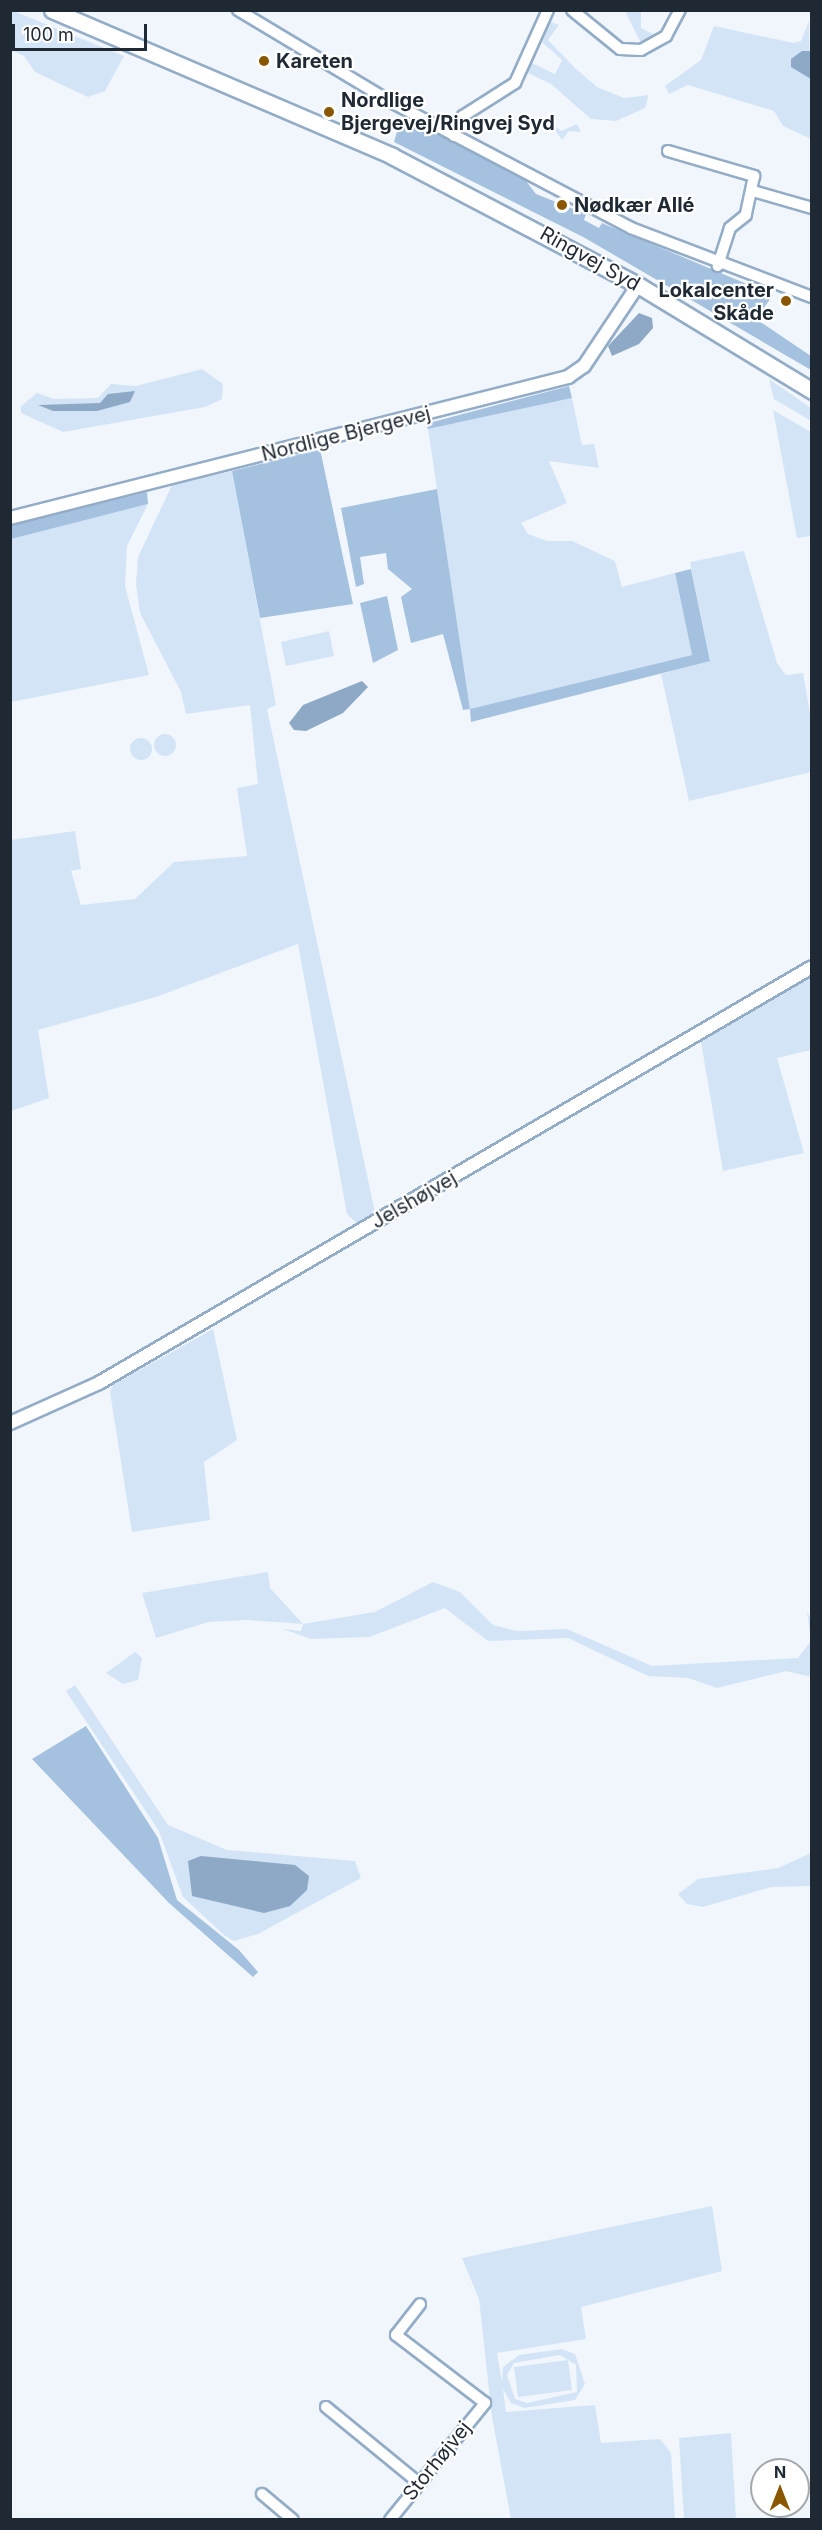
<!DOCTYPE html>
<html>
<head>
<meta charset="utf-8">
<style>
	body { margin:0 }
	#map { position:relative; width:822px; height:2530px; overflow:hidden; background:#f1f6fc; font-family:Inter,sans-serif }
	div>[style] { position:absolute }
	.green>* { inset:0; background:#d3e4f7 }
	.round { border-radius:50% }
	.forest>* { inset:0; background:#a5c1e0 }
	.water>* { inset:0; background:#8da9c6 }
	.roads { filter:drop-shadow(2px 0 #93acc7) drop-shadow(-2px 0 #93acc7) drop-shadow(0 2px #93acc7) drop-shadow(0 -2px #93acc7) }
	.minor>* { height:10px; margin:-5px; padding:0 5px; transform-origin:5px; border-radius:5px; background:#fff }
	.tertiary>* { height:12px; margin:-6px; padding:0 6px; transform-origin:6px; border-radius:6px; background:#fff }
	.secondary>* { height:15px; margin:-7.5px; padding:0 7.5px; transform-origin:7.5px; border-radius:7.5px; background:#fff }
	.dots>* { width:16px; height:16px; translate:-50% -50%; box-sizing:border-box; border:3px solid #fff; border-radius:50% }
	span { translate:-50% -50%; white-space:nowrap; text-align:center; line-height:1.15; -webkit-text-stroke:4.5px #fff; paint-order:stroke }
	.poi-label { font-size:20px; color:#1f2933; font-weight:700 }
	.left { translate:0 -50%; text-align:left }
	.right { translate:-100% -50%; text-align:right }
	.street-label { font-size:20px; color:#1f2933 }
	.frame { position:absolute; inset:0; border:12px solid #1f2933; pointer-events:none }
	.north { position:absolute; left:750px; top:2458px; width:60px; height:60px; box-sizing:border-box; background:#fff; border:2px solid #a5a9ad; border-radius:50%; rotate:0deg; font-size:16px; font-weight:700; line-height:24px; text-align:center; color:#1f2933 }
	.north::after { content:''; display:block; margin:auto; width:21px; height:27px; background:#8a5701; clip-path:polygon(50% 0,100% 100%,50% 72%,0 100%) }
	.scale { position:absolute; left:12px; top:24px; width:135px; height:27px; box-sizing:border-box; border:3px solid #1f2933; border-top:0; padding-left:8px; font-size:18px; line-height:21px; white-space:nowrap; color:#1f2933; -webkit-text-stroke:4px #fff; paint-order:stroke }
</style>
</head>
<body>
<div id="map">
	<div class="green">
		<div style="clip-path:polygon(11px 10px,124px 56px,105px 91px,88px 97px,35px 72px,24px 56px,11px 50px)"></div>
		<div style="clip-path:polygon(625px 11px,641px 11px,641px 28px,657px 36px,641px 43px)"></div>
		<div style="clip-path:polygon(809px 21px,811px 139px,783px 126px,774px 111px,688px 85px,669px 94px,665px 86px,701px 60px,714px 26px,794px 43px,801px 41px)"></div>
		<div style="clip-path:polygon(551px 22px,559px 25px,548px 40px,576px 69px,597px 87px,624px 98px,649px 95px,645px 108px,616px 121px,591px 119px,551px 84px,528px 73px,532px 63px,555px 74px,562px 60px,542px 42px)"></div>
		<div style="clip-path:polygon(545px 117px,561px 131px,577px 124px,581px 132px,569px 131px,562px 140px)"></div>
		<div style="clip-path:polygon(202px 369px,223px 384px,222px 399px,205px 407px,63px 432px,21px 413px,21px 406px,37px 393px,54px 399px,98px 398px,111px 384px,136px 386px)"></div>
		<div style="clip-path:polygon(769px 379px,811px 408px,811px 421px,774px 399px)"></div>
		<div style="clip-path:polygon(572px 398px,582px 445px,594px 444px,599px 468px,549px 461px,567px 503px,521px 523px,528px 534px,547px 541px,572px 541px,615px 561px,622px 587px,675px 573px,692px 655px,470px 709px,428px 429px)"></div>
		<div style="clip-path:polygon(773px 410px,811px 432px,811px 536px,797px 538px)"></div>
		<div style="clip-path:polygon(232px 471px,276px 705px,267px 709px,376px 1217px,359px 1225px,347px 1214px,298px 944px,156px 997px,38px 1030px,49px 1098px,11px 1111px,10px 840px,75px 831px,81px 869px,71px 871px,81px 905px,135px 899px,174px 862px,247px 856px,237px 788px,258px 784px,250px 705px,186px 714px,181px 692px,140px 613px,136px 584px,138px 557px,172px 485px)"></div>
		<div style="clip-path:polygon(148px 504px,127px 546px,125px 586px,149px 675px,11px 702px,10px 539px)"></div>
		<div style="clip-path:polygon(744px 551px,777px 663px,786px 675px,803px 673px,811px 719px,811px 772px,689px 801px,661px 674px,710px 660px,690px 562px)"></div>
		<div style="clip-path:polygon(329px 631px,334px 656px,286px 666px,281px 642px)"></div>
		<div class="round" style="left:154px;top:734px;width:22px;height:22px"></div>
		<div class="round" style="left:130px;top:738px;width:22px;height:22px"></div>
		<div style="clip-path:polygon(811px 977px,811px 1050px,777px 1058px,804px 1153px,723px 1171px,700px 1036px)"></div>
		<div style="clip-path:polygon(213px 1329px,237px 1440px,204px 1462px,210px 1520px,132px 1532px,110px 1392px,113px 1385px)"></div>
		<div style="clip-path:polygon(268px 1572px,270px 1588px,303px 1624px,375px 1612px,433px 1582px,460px 1592px,493px 1625px,517px 1631px,567px 1629px,652px 1666px,798px 1658px,811px 1641px,807px 1611px,811px 1620px,811px 1677px,786px 1671px,717px 1688px,688px 1678px,648px 1676px,568px 1638px,488px 1641px,445px 1608px,369px 1637px,311px 1639px,283px 1629px,301px 1631px,303px 1624px,247px 1620px,209px 1622px,156px 1638px,142px 1593px)"></div>
		<div style="clip-path:polygon(135px 1652px,142px 1658px,138px 1680px,123px 1684px,106px 1673px)"></div>
		<div style="clip-path:polygon(75px 1685px,168px 1825px,227px 1850px,355px 1861px,361px 1878px,258px 1934px,234px 1941px,224px 1935px,183px 1897px,159px 1831px,66px 1691px)"></div>
		<div style="clip-path:polygon(811px 1853px,811px 1886px,771px 1887px,703px 1907px,687px 1904px,678px 1894px,698px 1879px,778px 1868px)"></div>
		<div style="clip-path:polygon(evenodd,712px 2206px,722px 2271px,581px 2307px,586px 2339px,497px 2353px,502px 2382px,503px 2367px,519px 2355px,562px 2349px,575px 2354px,585px 2384px,575px 2400px,524px 2408px,511px 2403px,503px 2389px,506px 2412px,595px 2405px,601px 2443px,660px 2439px,671px 2453px,675px 2519px,511px 2519px,492px 2417px,479px 2299px,462px 2258px,712px 2206px,560px 2355px,576px 2365px,577px 2392px,527px 2403px,515px 2399px,507px 2375px,514px 2363px,560px 2355px)"></div>
		<div style="clip-path:polygon(568px 2360px,572px 2390px,518px 2397px,514px 2367px)"></div>
		<div style="clip-path:polygon(731px 2433px,736px 2519px,684px 2519px,679px 2438px)"></div>
	</div>
	<div class="forest">
		<div style="clip-path:polygon(409px 119px,526px 181px,536px 194px,586px 214px,584px 220px,599px 228px,602px 223px,773px 295px,756px 319px,811px 356px,811px 370px,585px 238px,394px 142px,400px 121px)"></div>
		<div style="clip-path:polygon(569px 386px,572px 398px,428px 429px,425px 424px)"></div>
		<div style="clip-path:polygon(320px 449px,353px 604px,260px 618px,232px 471px)"></div>
		<div style="clip-path:polygon(437px 489px,470px 709px,692px 655px,675px 573px,691px 569px,710px 661px,471px 722px,470px 709px,463px 710px,443px 634px,411px 643px,401px 597px,412px 589px,388px 569px,386px 553px,360px 557px,364px 584px,356px 587px,341px 508px)"></div>
		<div style="clip-path:polygon(147px 492px,148px 504px,11px 539px,11px 525px)"></div>
		<div style="clip-path:polygon(387px 596px,398px 650px,373px 663px,360px 603px)"></div>
		<div style="clip-path:polygon(86px 1726px,158px 1838px,177px 1900px,239px 1950px,258px 1972px,253px 1977px,169px 1903px,32px 1759px)"></div>
	</div>
	<div class="water">
		<div style="clip-path:polygon(802px 51px,811px 51px,811px 79px,791px 67px,791px 59px)"></div>
		<div style="clip-path:polygon(639px 313px,652px 318px,653px 328px,639px 344px,612px 356px,608px 346px)"></div>
		<div style="clip-path:polygon(135px 391px,130px 402px,97px 411px,53px 411px,38px 405px,100px 403px,108px 394px)"></div>
		<div style="clip-path:polygon(362px 681px,368px 687px,343px 713px,306px 731px,294px 730px,289px 723px,303px 705px)"></div>
		<div style="clip-path:polygon(201px 1856px,295px 1865px,309px 1876px,307px 1890px,290px 1906px,264px 1913px,192px 1896px,188px 1861px)"></div>
	</div>
	<div class="roads">
		<div class="minor">
			<div style="left:238px;top:10px;width:181px;rotate:31deg"></div>
			<div style="left:393px;top:103px;width:269px;rotate:27.7deg"></div>
			<div style="left:631px;top:228px;width:194px;rotate:20.9deg"></div>
			<div style="left:572px;top:10px;width:62px;rotate:39.1deg"></div>
			<div style="left:620px;top:49px;width:21px;rotate:3deg"></div>
			<div style="left:641px;top:50px;width:29px;rotate:-29deg"></div>
			<div style="left:666px;top:36px;width:30px;rotate:-62deg"></div>
			<div style="left:454px;top:136px;width:22px;rotate:-66deg"></div>
			<div style="left:463px;top:116px;width:62px;rotate:-32.4deg"></div>
			<div style="left:515px;top:83px;width:80px;rotate:-65.7deg"></div>
			<div style="left:668px;top:151px;width:90px;rotate:16.2deg"></div>
			<div style="left:754px;top:176px;width:40px;rotate:102deg"></div>
			<div style="left:746px;top:215px;width:21px;rotate:141deg"></div>
			<div style="left:730px;top:228px;width:40px;rotate:108deg"></div>
			<div style="left:753px;top:191px;width:61px;rotate:16.1deg"></div>
			<div style="left:326px;top:2407px;width:120px;rotate:39.3deg"></div>
			<div style="left:262px;top:2494px;width:40px;rotate:40deg"></div>
			<div style="left:390px;top:2520px;width:151px;rotate:-50.9deg"></div>
			<div style="left:485px;top:2403px;width:112px;rotate:-142.6deg"></div>
			<div style="left:396px;top:2335px;width:39px;rotate:-52deg"></div>
		</div>
		<div class="tertiary">
			<div style="left:10px;top:518px;width:576px;rotate:-14.18deg"></div>
			<div style="left:568px;top:377px;width:19px;rotate:-35deg"></div>
			<div style="left:584px;top:366px;width:97px;rotate:-56.3deg"></div>
			<div style="left:10px;top:1423px;width:98px;rotate:-24.2deg"></div>
			<div style="left:99px;top:1383px;width:825px;rotate:-30.26deg"></div>
		</div>
		<div class="secondary">
			<div style="left:52px;top:10px;width:370px;rotate:23.2deg"></div>
			<div style="left:392px;top:156px;width:278px;rotate:27.7deg"></div>
			<div style="left:638px;top:285px;width:204px;rotate:31.3deg"></div>
		</div>
	</div>
	<div class="dots">
		<div style="left:264px;top:61px;background:#8a5701"></div>
		<div style="left:329px;top:112px;background:#8a5701"></div>
		<div style="left:562px;top:205px;background:#8a5701"></div>
		<div style="left:786px;top:301px;background:#8a5701"></div>
	</div>
	<div class="poi-label">
		<span class="left" style="left:276px;top:61px">Kareten</span>
		<span class="left" style="left:341px;top:112px">Nordlige<br>Bjergevej/Ringvej Syd</span>
		<span class="left" style="left:574px;top:205px">Nødkær Allé</span>
		<span class="right" style="left:774px;top:302px">Lokalcenter<br>Skåde</span>
	</div>
	<div class="street-label">
		<span style="left:590px;top:259px;rotate:29deg">Ringvej Syd</span>
		<span style="left:346px;top:434px;rotate:-14deg">Nordlige Bjergevej</span>
		<span style="left:414px;top:1200px;rotate:-30deg">Jelshøjvej</span>
		<span style="left:437px;top:2461px;rotate:-51deg">Storhøjvej</span>
	</div>
	<div class="frame"></div>
	<div class="north">N</div>
	<div class="scale">100 m</div>
</div>
</body>
</html>
